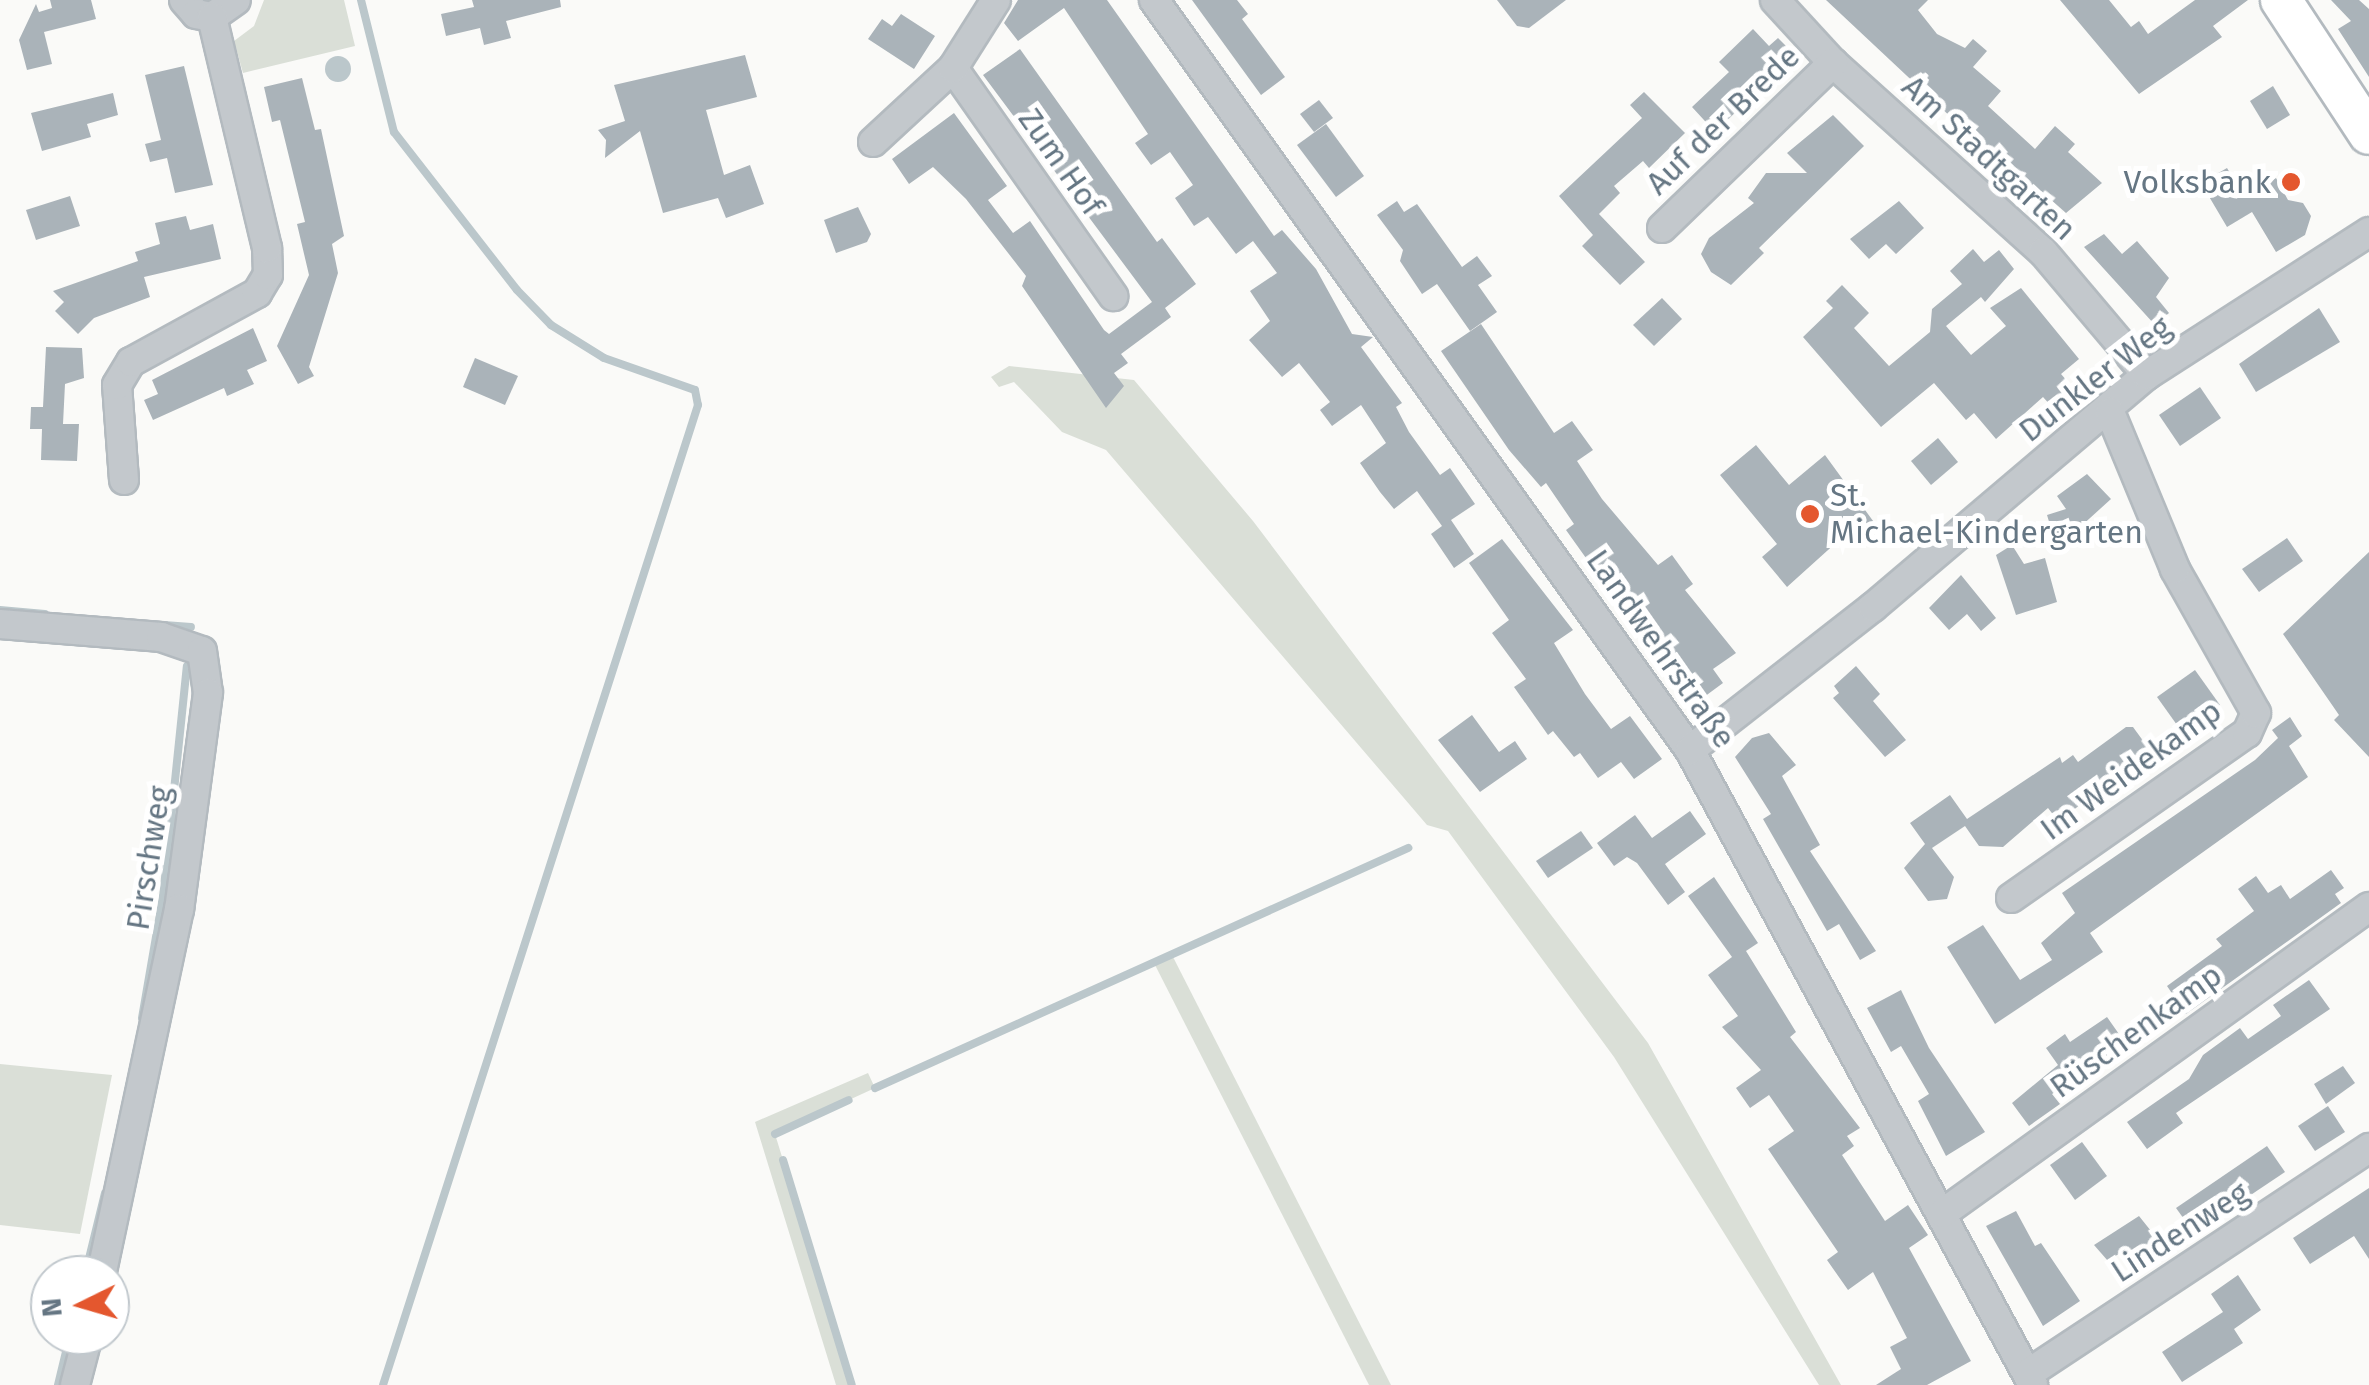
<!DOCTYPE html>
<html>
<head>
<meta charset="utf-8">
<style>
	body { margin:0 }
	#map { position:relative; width:2369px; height:1385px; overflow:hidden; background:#fafaf8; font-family:"Fira Sans",sans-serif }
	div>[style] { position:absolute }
	.green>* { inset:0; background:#dadfd7 }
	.water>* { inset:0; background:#bbc7cb }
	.round { border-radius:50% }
	.stream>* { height:8px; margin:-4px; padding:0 4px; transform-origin:4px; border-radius:4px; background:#bbc7cb }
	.building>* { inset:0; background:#aab3b9 }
	.roads { filter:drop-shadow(2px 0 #b3babf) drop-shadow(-2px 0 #b3babf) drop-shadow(0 2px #b3babf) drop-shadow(0 -2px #b3babf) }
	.minor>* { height:28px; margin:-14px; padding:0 14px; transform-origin:14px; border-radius:14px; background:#c3c8cc }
	.secondary>* { height:40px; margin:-20px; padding:0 20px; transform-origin:20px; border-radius:20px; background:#fff }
	.dots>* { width:28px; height:28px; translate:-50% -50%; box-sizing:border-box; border:5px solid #fff; border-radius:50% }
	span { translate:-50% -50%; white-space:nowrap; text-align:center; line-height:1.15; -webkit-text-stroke:10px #fff; paint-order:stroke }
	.street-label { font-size:32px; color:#657683 }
	.poi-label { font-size:32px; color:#657683 }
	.right { translate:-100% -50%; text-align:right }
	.left { translate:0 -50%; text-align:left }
	.north { position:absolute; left:30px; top:1255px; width:100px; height:100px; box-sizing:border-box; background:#fff; border:2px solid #c1c8cd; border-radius:50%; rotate:265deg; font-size:28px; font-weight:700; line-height:40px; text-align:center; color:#657683 }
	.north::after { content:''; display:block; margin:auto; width:35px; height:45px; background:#e4572e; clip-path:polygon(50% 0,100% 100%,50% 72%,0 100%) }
</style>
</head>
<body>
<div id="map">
	<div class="green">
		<div style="clip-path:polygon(264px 0,344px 0,355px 46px,243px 73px,234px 41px,254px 26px)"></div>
		<div style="clip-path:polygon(1009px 366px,1134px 380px,1253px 521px,1648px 1043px,1841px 1385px,1819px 1385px,1614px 1057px,1448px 831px,1427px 825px,1106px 450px,1062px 432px,1014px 382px,999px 387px,991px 377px)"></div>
		<div style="clip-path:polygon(1172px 955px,1391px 1385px,1369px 1385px,1154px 963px)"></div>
		<div style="clip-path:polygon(0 1064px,112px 1075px,80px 1234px,0 1225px)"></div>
		<div style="clip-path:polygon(868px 1073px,875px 1088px,775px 1134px,852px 1385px,836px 1385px,755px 1122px)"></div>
	</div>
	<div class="water">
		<div class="round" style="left:325px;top:56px;width:26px;height:26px"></div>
	</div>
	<div class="stream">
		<div style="left:361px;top:0;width:136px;rotate:76deg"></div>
		<div style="left:394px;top:132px;width:200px;rotate:52.1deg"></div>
		<div style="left:517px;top:290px;width:49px;rotate:45.8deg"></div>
		<div style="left:551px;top:325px;width:62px;rotate:31.9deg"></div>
		<div style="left:604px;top:358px;width:96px;rotate:19.4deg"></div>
		<div style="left:695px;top:390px;width:15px;rotate:79deg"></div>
		<div style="left:698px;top:405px;width:1029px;rotate:107.82deg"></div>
		<div style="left:0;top:610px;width:45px;rotate:5.1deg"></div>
		<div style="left:164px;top:625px;width:27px;rotate:4deg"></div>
		<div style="left:142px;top:1018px;width:123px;rotate:-80.2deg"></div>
		<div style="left:163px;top:897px;width:232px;rotate:-84.1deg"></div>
		<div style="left:875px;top:1088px;width:585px;rotate:-24.24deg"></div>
		<div style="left:775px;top:1134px;width:81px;rotate:-24.7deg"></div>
		<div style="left:783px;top:1160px;width:235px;rotate:73deg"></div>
		<div style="left:85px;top:1275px;width:84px;rotate:-76.3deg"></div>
		<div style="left:58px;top:1385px;width:51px;rotate:-76.5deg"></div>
	</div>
	<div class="building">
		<div style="clip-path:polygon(50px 0,91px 0,96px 19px,44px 32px,52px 64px,27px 70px,19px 40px,36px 4px,39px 12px,52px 8px)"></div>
		<div style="clip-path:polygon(472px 0,560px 0,561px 7px,506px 21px,511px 38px,484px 45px,480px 28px,446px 36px,441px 14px,474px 7px)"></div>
		<div style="clip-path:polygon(1018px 0,1107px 0,1274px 236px,1282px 230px,1316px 269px,1352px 334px,1373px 337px,1361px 347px,1402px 403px,1396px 407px,1409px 432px,1440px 475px,1450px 468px,1475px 504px,1451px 520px,1474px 554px,1454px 568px,1431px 534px,1442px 526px,1417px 491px,1394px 509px,1380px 492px,1360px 463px,1386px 443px,1361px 405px,1332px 426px,1320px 410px,1330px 402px,1299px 363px,1282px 377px,1249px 340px,1270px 321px,1250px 291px,1277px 273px,1253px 241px,1236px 254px,1208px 217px,1194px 226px,1175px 198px,1193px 185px,1170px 152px,1151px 165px,1135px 143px,1148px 134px,1064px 8px,1018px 41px,1004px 23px)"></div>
		<div style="clip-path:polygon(1192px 0,1237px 0,1248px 14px,1242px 19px,1285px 77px,1261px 95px)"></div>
		<div style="clip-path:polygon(1497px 0,1566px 0,1529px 28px,1517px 26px)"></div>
		<div style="clip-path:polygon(1826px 0,1928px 0,1918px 10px,1937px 34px,1965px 48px,1973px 39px,1987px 51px,1973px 67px,2001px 91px,1988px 106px,2035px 149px,2055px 126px,2075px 144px,2068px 152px,2102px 183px,2066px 213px,2041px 191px,2036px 197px)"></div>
		<div style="clip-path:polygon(2060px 0,2109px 0,2131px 27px,2139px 21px,2148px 34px,2195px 0,2248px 0,2213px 26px,2222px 37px,2139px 94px)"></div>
		<div style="clip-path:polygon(2331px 0,2359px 0,2369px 9px,2369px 77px,2338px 29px,2351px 21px)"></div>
		<div style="clip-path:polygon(901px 14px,935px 36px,914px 69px,868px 39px,882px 19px,892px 26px)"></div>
		<div style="clip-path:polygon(1753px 29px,1769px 46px,1778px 38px,1795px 55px,1715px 132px,1692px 107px,1729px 72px,1719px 62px)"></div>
		<div style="clip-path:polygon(1020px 49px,1157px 242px,1162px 238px,1196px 284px,1165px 308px,1171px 317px,1121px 354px,1128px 363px,1114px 373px,1124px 386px,1106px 408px,1022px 286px,1026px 276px,966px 199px,933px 167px,909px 184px,892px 159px,954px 113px,1007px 186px,988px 200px,1013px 233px,1030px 221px,1104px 330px,1109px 334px,1152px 302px,983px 75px)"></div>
		<div style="clip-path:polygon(745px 55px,757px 97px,706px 110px,724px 175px,750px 165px,764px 204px,726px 218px,718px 198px,663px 213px,640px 131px,605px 158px,606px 140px,598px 130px,625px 121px,614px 85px)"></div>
		<div style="clip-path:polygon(184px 66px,213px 185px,175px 193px,167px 158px,150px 162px,145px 144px,161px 140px,145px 75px)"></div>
		<div style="clip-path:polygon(302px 78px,315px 130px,321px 129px,344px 236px,332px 244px,338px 273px,309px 367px,314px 376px,298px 384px,277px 346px,309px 275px,297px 224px,305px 222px,280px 120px,272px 122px,264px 87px)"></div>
		<div style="clip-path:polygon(2273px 86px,2290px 115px,2267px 129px,2250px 101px)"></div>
		<div style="clip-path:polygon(1644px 92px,1685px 133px,1649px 168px,1643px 161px,1614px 186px,1620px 193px,1599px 214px,1645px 262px,1620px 285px,1582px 246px,1593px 235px,1559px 196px,1642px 118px,1630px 105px)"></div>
		<div style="clip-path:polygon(113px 93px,118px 115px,87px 124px,91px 137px,42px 151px,31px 113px)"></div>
		<div style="clip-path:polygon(1319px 100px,1333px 118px,1314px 132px,1300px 114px)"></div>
		<div style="clip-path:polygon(1833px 115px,1864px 146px,1759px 248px,1764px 253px,1731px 285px,1711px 272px,1701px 254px,1709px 238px,1754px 203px,1748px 198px,1766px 173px,1807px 173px,1787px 153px)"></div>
		<div style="clip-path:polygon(1326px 124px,1364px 176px,1336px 197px,1297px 145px)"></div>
		<div style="clip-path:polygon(2227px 168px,2233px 178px,2241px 173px,2252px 193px,2276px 178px,2288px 200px,2303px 203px,2311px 216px,2305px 235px,2276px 252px,2252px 212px,2227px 227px,2201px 183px)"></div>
		<div style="clip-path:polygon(70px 196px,80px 226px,36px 240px,26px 210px)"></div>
		<div style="clip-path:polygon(1397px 201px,1404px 212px,1417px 204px,1462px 267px,1477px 256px,1492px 276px,1478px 285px,1497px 312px,1470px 331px,1437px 284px,1422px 294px,1400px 261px,1403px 250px,1377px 215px)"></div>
		<div style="clip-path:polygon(1899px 201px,1924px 228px,1896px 254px,1886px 244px,1869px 259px,1850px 239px)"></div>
		<div style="clip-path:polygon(858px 207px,871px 234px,867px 242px,836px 253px,824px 220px)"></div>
		<div style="clip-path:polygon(186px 216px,190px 230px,213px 224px,221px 259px,144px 277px,150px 297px,94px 318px,78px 334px,55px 311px,64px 302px,53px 291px,138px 261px,135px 252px,160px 244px,155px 223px)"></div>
		<div style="clip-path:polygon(2104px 234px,2122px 254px,2137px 241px,2169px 278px,2156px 297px,2169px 313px,2155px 325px,2084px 247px)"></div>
		<div style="clip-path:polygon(1973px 249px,1984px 262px,1999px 250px,2014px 269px,1985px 302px,1981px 297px,1946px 326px,1971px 355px,2006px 326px,1990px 308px,2021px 288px,2079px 359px,2061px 374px,2074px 389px,2052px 407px,2043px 397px,1996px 439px,1974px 413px,1966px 420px,1934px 383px,1881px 427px,1803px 337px,1833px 308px,1826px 301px,1842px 285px,1869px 313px,1854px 328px,1889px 366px,1930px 332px,1932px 309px,1962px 284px,1950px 271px)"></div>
		<div style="clip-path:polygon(1662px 298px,1682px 319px,1654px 346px,1633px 325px)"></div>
		<div style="clip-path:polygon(2319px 308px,2340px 342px,2256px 392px,2239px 364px)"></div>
		<div style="clip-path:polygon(1481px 324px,1554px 433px,1572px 421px,1593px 450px,1577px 461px,1602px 499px,1658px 565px,1672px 555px,1693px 584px,1685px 590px,1736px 653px,1713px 669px,1723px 683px,1704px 697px,1667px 642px,1653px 652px,1566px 530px,1574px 524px,1546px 483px,1541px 487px,1509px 450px,1441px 351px)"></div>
		<div style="clip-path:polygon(253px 328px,267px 361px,247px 370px,254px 384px,227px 396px,224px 388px,153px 420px,144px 400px,158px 394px,152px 380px)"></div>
		<div style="clip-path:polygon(46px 347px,82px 348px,84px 378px,65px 384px,63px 424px,79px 424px,77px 461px,41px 460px,42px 429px,30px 429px,31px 407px,43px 407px)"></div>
		<div style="clip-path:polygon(475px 358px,518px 376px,505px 405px,463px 387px)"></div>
		<div style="clip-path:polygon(2200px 387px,2221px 418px,2180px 446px,2159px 415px)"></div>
		<div style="clip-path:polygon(1938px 438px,1958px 462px,1931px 485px,1911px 461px)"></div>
		<div style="clip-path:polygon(1756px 445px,1789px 485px,1825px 455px,1876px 525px,1856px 542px,1848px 532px,1787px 587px,1762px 557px,1777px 544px,1720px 475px)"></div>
		<div style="clip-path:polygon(2087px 474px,2111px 499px,2057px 548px,2047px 515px,2066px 509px,2057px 496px)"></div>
		<div style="clip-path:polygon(2287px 538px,2303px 561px,2259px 592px,2242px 569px)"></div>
		<div style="clip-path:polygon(1502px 539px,1573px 630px,1554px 643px,1585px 694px,1611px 729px,1630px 716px,1662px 759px,1634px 779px,1621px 762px,1598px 778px,1580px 753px,1574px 757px,1553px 731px,1548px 735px,1514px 687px,1526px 679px,1492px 633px,1509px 620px,1469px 563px)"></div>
		<div style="clip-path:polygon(2012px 545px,2024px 564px,2045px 558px,2057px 602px,2016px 615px,1996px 555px)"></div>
		<div style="clip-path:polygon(2369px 552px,2369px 757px,2334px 720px,2339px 715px,2283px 634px)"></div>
		<div style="clip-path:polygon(1961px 575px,1996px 618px,1981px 631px,1967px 614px,1949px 630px,1929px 608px)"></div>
		<div style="clip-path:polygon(1856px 666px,1880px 694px,1873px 701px,1906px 740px,1885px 757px,1833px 698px,1839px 693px,1834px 686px)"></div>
		<div style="clip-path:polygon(2195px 670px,2220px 705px,2182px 732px,2157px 697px)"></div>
		<div style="clip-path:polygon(1472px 715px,1499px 752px,1515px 741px,1527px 759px,1480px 792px,1438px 740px)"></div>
		<div style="clip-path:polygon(2290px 717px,2302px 736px,2289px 746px,2308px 777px,2090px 933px,2103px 952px,1995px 1024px,1947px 947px,1983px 925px,2020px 980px,2052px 960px,2041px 943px,2075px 913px,2062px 893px,2255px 760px,2278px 738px,2272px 730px)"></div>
		<div style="clip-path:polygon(2126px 727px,2133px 727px,2152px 753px,2058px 821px,2048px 808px,2003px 847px,1979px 846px,1965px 826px,1932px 848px,1954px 877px,1947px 899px,1928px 901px,1904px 868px,1925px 844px,1910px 823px,1950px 795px,1967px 819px,2060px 757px,2062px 763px,2073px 755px,2078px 762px)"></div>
		<div style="clip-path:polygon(1769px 733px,1796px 765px,1782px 776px,1820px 845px,1810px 851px,1876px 951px,1860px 960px,1839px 924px,1827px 931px,1763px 819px,1771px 814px,1735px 757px,1752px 738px)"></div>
		<div style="clip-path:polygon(1690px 811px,1706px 834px,1665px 864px,1685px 892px,1668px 905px,1637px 863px,1627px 857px,1614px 866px,1597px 843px,1635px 815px,1652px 838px)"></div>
		<div style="clip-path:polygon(1581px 831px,1593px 848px,1548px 878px,1536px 861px)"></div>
		<div style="clip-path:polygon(2331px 870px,2344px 888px,2335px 894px,2341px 903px,2186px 1014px,2167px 986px,2222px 946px,2216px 939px,2254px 911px,2238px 889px,2256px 876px,2268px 893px,2281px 885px,2290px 899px)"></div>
		<div style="clip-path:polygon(1714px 877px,1758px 943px,1746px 951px,1796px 1032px,1790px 1037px,1860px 1128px,1847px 1136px,1854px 1146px,1842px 1155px,1885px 1221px,1908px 1205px,1928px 1235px,1909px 1248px,1971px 1361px,1927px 1385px,1876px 1385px,1901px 1369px,1890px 1347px,1907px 1338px,1873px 1272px,1848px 1290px,1827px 1260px,1838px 1252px,1768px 1149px,1794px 1131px,1769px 1095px,1750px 1108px,1736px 1088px,1761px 1070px,1722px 1027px,1738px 1016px,1708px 975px,1732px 957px,1688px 896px)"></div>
		<div style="clip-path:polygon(2309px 980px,2330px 1009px,2176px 1113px,2183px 1123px,2147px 1149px,2127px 1122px,2189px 1079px,2203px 1055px,2240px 1028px,2248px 1039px,2281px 1016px,2273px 1005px)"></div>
		<div style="clip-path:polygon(1901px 990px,1929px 1048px,1985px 1132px,1946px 1156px,1918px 1101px,1929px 1094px,1901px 1046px,1891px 1052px,1867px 1008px)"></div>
		<div style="clip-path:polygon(2107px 1017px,2126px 1044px,2052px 1094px,2060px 1104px,2029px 1126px,2012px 1103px,2058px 1065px,2046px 1048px,2065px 1034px,2070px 1042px)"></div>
		<div style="clip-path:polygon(2343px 1066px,2355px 1083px,2326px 1104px,2314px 1084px)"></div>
		<div style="clip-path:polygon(2328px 1106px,2345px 1132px,2315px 1151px,2298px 1126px)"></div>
		<div style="clip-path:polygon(2082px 1142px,2107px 1176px,2075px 1200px,2050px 1165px)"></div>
		<div style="clip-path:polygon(2267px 1146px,2285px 1172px,2194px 1233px,2176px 1208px)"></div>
		<div style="clip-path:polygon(2369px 1188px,2369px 1259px,2354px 1236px,2310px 1264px,2293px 1238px)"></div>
		<div style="clip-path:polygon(2016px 1211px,2035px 1246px,2041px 1243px,2080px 1301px,2043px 1326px,1986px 1226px)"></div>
		<div style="clip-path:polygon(2139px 1216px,2167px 1251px,2140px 1270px,2126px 1249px,2108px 1261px,2094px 1245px)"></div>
		<div style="clip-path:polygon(2238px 1275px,2261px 1310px,2234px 1329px,2243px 1343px,2182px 1382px,2162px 1352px,2223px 1312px,2211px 1294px)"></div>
	</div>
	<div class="roads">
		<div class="minor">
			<div style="left:184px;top:0;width:18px;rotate:49deg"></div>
			<div style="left:196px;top:14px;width:16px;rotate:11deg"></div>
			<div style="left:212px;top:17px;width:29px;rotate:-35deg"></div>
			<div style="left:1154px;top:0;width:922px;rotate:54.45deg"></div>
			<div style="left:1690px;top:750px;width:722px;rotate:61.62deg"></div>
			<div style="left:1775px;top:0;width:86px;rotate:47.4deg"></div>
			<div style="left:1833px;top:63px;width:283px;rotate:42deg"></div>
			<div style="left:2043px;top:252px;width:161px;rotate:49.8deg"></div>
			<div style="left:953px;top:68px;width:279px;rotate:54.9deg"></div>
			<div style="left:873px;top:142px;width:109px;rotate:-42.8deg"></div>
			<div style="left:953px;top:68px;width:80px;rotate:-57.7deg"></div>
			<div style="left:1662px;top:228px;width:238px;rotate:-44deg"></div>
			<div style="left:124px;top:480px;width:95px;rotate:-94.2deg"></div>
			<div style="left:117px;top:385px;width:27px;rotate:-59deg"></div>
			<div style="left:131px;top:362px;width:144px;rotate:-28.7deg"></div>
			<div style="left:257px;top:293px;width:21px;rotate:-59deg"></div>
			<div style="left:268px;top:275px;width:27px;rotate:-92deg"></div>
			<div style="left:267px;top:248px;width:237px;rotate:-103.4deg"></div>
			<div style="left:0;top:624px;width:162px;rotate:4.6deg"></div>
			<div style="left:161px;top:637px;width:43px;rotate:18.9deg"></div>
			<div style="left:202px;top:651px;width:42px;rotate:81.9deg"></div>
			<div style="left:208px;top:693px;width:218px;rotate:97.6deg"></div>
			<div style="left:179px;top:909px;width:374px;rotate:102deg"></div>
			<div style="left:1690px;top:750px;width:232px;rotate:-38deg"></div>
			<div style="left:1873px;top:607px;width:359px;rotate:-40.3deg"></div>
			<div style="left:2147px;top:375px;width:264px;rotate:-32.8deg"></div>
			<div style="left:2011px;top:898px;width:288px;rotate:-35deg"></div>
			<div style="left:2247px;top:733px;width:22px;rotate:-66deg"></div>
			<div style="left:2256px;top:713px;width:165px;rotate:-119.4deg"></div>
			<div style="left:2175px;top:569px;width:170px;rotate:-112.5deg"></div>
			<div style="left:1943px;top:1213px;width:525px;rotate:-35.69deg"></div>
			<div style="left:2029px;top:1373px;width:408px;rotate:-33.5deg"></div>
			<div style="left:75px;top:1385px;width:52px;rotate:-75.4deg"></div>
		</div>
		<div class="secondary">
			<div style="left:2281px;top:0;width:160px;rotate:56.7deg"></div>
		</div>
	</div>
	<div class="dots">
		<div style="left:2291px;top:182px;background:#e4572e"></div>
		<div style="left:1810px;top:514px;background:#e4572e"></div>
	</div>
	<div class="street-label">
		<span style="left:1723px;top:120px;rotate:-44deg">Auf der Brede</span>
		<span style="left:1989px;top:158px;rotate:43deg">Am Stadtgarten</span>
		<span style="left:1061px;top:162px;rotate:55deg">Zum Hof</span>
		<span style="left:2095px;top:379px;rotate:-38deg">Dunkler Weg</span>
		<span style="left:1661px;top:649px;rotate:55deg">Landwehrstraße</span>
		<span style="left:2131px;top:770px;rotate:-36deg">Im Weidekamp</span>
		<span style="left:149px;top:858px;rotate:-81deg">Pirschweg</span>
		<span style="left:2136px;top:1031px;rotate:-36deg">Rüschenkamp</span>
		<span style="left:2180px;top:1232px;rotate:-33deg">Lindenweg</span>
	</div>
	<div class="poi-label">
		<span class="right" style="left:2271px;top:182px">Volksbank</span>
		<span class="left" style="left:1830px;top:514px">St.<br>Michael-Kindergarten</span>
	</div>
	<div class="north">N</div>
</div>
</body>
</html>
